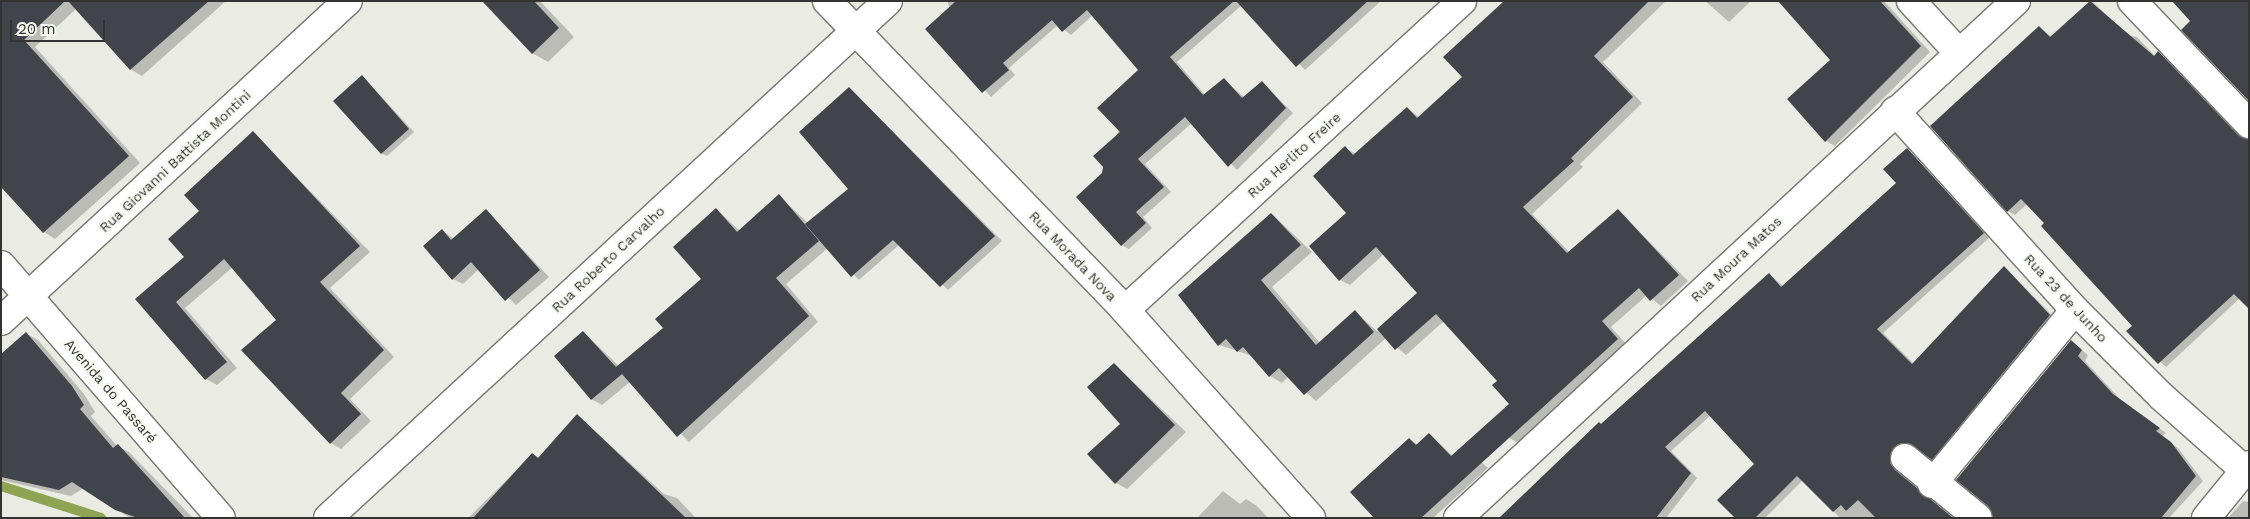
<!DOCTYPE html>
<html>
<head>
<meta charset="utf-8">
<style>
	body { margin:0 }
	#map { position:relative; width:2250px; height:519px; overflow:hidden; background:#eaece4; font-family:"Work Sans",sans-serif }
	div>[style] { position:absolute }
	.shadow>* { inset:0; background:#0003 }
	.stream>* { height:10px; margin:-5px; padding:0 5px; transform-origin:5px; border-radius:5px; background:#8ea452 }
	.building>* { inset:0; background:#42444b }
	.roads { filter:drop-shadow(1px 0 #757770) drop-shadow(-1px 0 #757770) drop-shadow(0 1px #757770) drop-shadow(0 -1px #757770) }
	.minor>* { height:28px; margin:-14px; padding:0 14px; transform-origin:14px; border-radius:14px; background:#fff }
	span { translate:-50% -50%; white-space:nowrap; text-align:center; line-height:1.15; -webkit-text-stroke:5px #f7faf1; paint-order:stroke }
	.street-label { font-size:14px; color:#333431 }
	.frame { position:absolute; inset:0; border:2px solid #333431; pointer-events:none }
	.scale { position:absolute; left:10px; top:20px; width:95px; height:22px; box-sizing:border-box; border:2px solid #333431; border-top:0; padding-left:6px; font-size:15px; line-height:18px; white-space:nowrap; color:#333431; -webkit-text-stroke:4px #f7faf1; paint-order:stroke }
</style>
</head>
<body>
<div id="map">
	<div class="shadow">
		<div style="clip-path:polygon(1px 1px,226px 1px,142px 76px,130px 69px,76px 9px,35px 47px,140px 163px,55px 239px,44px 232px)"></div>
		<div style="clip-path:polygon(484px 1px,540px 1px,574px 37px,548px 62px,532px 53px)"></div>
		<div style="clip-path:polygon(1381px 1px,1305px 70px,1242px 5px,1177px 62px,1205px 95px,1224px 80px,1244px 97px,1262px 82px,1293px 113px,1237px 170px,1192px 123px,1145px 164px,1171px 192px,1143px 217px,1152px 228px,1129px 249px,1121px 245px,1103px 174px,1140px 70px,1093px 15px,1071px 35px,1058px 25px,1009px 68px,1015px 75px,991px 97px,926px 29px,950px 8px,947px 1px)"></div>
		<div style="clip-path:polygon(1527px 1px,1666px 1px,1603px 62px,1642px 103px,1580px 164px,1583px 167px,1532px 214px,1570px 253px,1618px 210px,1688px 281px,1661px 306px,1647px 295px,1611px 327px,1627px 345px,1519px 443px,1509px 438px,1511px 404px,1498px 381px,1444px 321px,1406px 355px,1386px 338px,1316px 401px,1288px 377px,1282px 383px,1270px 376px,1252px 356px,1219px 345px,1272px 214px,1312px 252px,1272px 287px,1320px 343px,1355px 312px,1377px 331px,1419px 293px,1384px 254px,1350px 285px,1340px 280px,1348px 213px,1345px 148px,1356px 154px,1407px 108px,1419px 117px,1463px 77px)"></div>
		<div style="clip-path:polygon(1705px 1px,1751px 1px,1729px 22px)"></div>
		<div style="clip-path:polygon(1779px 1px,1884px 1px,1930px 52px,1835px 146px,1826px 141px,1832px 60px)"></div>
		<div style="clip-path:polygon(2092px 1px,2127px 35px,2137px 37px,2155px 56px,2165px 57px,2242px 137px,2240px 298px,2166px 367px,2128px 331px,2133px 326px,2027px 204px,2015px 215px,2008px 211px,2039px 27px,2052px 37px)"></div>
		<div style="clip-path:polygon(362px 76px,414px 132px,387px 156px,381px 153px)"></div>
		<div style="clip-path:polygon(849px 88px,1002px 241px,948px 290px,899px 245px,859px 280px,828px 248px,786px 284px,818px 322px,689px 442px,630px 382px,602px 405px,591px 399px,583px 332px,619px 366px,664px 328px,703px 279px,716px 209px,740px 231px,779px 196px,808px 223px,849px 189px)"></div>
		<div style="clip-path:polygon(253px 133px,370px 252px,330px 288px,394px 357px,350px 399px,371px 421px,341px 449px,331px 443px,278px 320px,233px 267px,185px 308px,237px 368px,217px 385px,206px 379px,137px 299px,186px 257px,200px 211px)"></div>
		<div style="clip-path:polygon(1907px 149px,1990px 237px,1883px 333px,1914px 364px,2004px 267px,2057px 320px,1939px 463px,1920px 449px,1907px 446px,1896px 459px,1902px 475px,1954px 518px,1840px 518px,1803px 480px,1765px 518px,1738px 518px,1756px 464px,1711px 415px,1671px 451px,1697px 478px,1666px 518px,1606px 518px,1554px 475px,1554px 465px,1770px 275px,1783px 286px,1898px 183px)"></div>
		<div style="clip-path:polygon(486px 211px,549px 277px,516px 305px,479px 269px,463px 284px,453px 279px,442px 230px,454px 239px)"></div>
		<div style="clip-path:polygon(27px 334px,38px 340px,84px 394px,95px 412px,91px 416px,117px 446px,129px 452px,193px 518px,130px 518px,84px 488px,71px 496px,1px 480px,1px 356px)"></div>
		<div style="clip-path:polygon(2071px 341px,2088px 355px,2085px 361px,2120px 399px,2166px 433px,2162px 436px,2178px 448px,2203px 481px,2169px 518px,1993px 518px,1994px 512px,1958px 479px)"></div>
		<div style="clip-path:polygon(1114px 364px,1186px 432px,1127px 489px,1116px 483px,1121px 424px)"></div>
		<div style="clip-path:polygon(578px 416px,664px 494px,677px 498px,696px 518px,468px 518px,533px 454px,539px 458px)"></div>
		<div style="clip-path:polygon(1429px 434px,1453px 456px,1470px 452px,1488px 468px,1433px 518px,1383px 518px,1409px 439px,1418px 445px)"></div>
		<div style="clip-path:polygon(1223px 491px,1240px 504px,1246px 499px,1257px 506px,1268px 518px,1197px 518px)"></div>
		<div style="clip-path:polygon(2243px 501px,2249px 502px,2249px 518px,2228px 518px)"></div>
	</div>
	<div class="stream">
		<div style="left:1px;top:486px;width:105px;rotate:17.7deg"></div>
	</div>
	<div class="building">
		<div style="clip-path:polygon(1px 1px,65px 1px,24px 40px,129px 156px,43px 233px,1px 187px)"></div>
		<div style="clip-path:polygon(68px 1px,209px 1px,130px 70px)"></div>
		<div style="clip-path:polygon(482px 1px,534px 1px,559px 28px,532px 54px)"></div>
		<div style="clip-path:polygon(956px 1px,1234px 1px,1170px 57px,1203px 95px,1224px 78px,1242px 98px,1262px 81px,1286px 108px,1228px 167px,1185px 117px,1138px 159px,1164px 187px,1136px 212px,1146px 223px,1121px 246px,1076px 197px,1102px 173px,1103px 167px,1093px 156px,1120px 132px,1097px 108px,1138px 70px,1087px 10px,1062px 32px,1052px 20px,1003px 63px,1009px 70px,982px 93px,925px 29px)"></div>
		<div style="clip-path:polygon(1236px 1px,1368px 1px,1296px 67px)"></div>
		<div style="clip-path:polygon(1504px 1px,1649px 1px,1594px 56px,1633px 97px,1571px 158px,1574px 161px,1523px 207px,1567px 253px,1618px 209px,1679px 275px,1650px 301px,1639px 288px,1602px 321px,1618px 339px,1421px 518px,1374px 518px,1350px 492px,1409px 438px,1416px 445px,1429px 433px,1451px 456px,1509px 404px,1492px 385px,1497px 381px,1436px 314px,1395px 350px,1377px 329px,1417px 293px,1376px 247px,1339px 281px,1309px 246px,1346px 213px,1313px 176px,1345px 146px,1353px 155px,1407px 107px,1417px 118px,1462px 77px,1443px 57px)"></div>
		<div style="clip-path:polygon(1778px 1px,1880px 1px,1921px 46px,1825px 142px,1787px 99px,1830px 60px)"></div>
		<div style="clip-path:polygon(2090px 1px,2154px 56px,2158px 51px,2238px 135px,2249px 139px,2249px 309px,2234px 294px,2158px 364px,2126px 331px,2132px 326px,2041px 226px,2044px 223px,2021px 199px,2007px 212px,1930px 126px,2039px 26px,2050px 37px)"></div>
		<div style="clip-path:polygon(2172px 1px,2249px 1px,2249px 101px,2181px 30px,2190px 21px)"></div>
		<div style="clip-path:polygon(362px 75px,409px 129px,381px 154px,333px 101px)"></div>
		<div style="clip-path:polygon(849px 87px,995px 236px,940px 287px,893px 240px,851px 277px,805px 224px,848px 189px,799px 132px)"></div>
		<div style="clip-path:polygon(253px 131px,360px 246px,320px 282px,384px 350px,341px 393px,361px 414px,330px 444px,241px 350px,276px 320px,224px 259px,176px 302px,227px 362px,205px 380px,135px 299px,184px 257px,168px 239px,199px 211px,184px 195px)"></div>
		<div style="clip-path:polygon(1907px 148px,1984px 233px,1877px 329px,1912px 364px,2004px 266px,2050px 315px,1932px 460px,1908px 443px,1893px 448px,1890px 463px,1895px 470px,1953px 518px,1876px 518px,1858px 500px,1846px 511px,1841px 505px,1833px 512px,1797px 476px,1755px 518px,1735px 518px,1717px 500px,1754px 464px,1705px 411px,1665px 447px,1691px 473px,1656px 518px,1499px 518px,1599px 422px,1601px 424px,1769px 273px,1781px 287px,1896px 183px,1883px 169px)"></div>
		<div style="clip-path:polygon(779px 194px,819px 241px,776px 278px,809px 316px,677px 437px,622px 374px,591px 400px,554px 356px,583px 331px,616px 367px,663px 328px,655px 319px,701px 279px,673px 247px,716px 208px,737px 232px)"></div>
		<div style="clip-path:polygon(486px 209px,540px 270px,505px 301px,471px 262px,452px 280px,423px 246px,442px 229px,451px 240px)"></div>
		<div style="clip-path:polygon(1271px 213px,1301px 245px,1261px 280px,1316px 345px,1355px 310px,1374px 332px,1304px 395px,1279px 368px,1269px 377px,1243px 347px,1237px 352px,1226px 339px,1218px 346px,1178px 295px)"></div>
		<div style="clip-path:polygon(26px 332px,72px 386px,84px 405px,80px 409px,113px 448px,118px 444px,185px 518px,138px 518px,115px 510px,72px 482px,59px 490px,1px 477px,1px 354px)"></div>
		<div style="clip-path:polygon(2071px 340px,2082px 350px,2078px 356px,2113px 394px,2160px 428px,2156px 431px,2171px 442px,2196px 476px,2161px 518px,1993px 518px,1988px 506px,1956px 480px)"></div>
		<div style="clip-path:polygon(1114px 363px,1175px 425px,1115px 484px,1087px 454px,1120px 424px,1087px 387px)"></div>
		<div style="clip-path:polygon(577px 414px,686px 518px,473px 518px,532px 453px,538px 458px)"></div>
	</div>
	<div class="roads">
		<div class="minor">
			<div style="left:827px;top:1px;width:429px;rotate:46deg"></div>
			<div style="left:1125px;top:310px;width:279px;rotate:48.2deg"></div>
			<div style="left:1911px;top:1px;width:71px;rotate:47.3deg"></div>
			<div style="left:2132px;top:1px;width:170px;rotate:46.4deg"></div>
			<div style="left:1895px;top:111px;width:268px;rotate:47.9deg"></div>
			<div style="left:2075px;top:310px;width:122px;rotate:45deg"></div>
			<div style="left:2161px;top:396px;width:118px;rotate:41.6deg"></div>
			<div style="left:1px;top:265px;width:335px;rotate:49deg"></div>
			<div style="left:1125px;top:310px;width:457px;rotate:-42.5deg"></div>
			<div style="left:1px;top:321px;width:472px;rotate:-42.7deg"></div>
			<div style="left:1905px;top:458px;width:94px;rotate:39.4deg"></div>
			<div style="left:1932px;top:484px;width:225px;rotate:-50.6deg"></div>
			<div style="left:328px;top:518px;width:762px;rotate:-42.71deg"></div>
			<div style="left:1458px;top:518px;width:761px;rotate:-42.82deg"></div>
			<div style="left:2206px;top:518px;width:68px;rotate:-50.9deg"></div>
		</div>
	</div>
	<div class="street-label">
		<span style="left:1294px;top:155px;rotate:-42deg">Rua Herlito Freire</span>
		<span style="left:175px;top:161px;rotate:-43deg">Rua Giovanni Battista Montini</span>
		<span style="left:1073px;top:256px;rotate:46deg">Rua Morada Nova</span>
		<span style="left:608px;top:259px;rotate:-43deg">Rua Roberto Carvalho</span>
		<span style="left:1736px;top:259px;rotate:-43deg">Rua Moura Matos</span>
		<span style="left:2066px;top:298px;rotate:47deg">Rua 23 de Junho</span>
		<span style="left:111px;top:391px;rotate:49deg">Avenida do Passaré</span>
	</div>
	<div class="frame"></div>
	<div class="scale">20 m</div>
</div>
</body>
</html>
